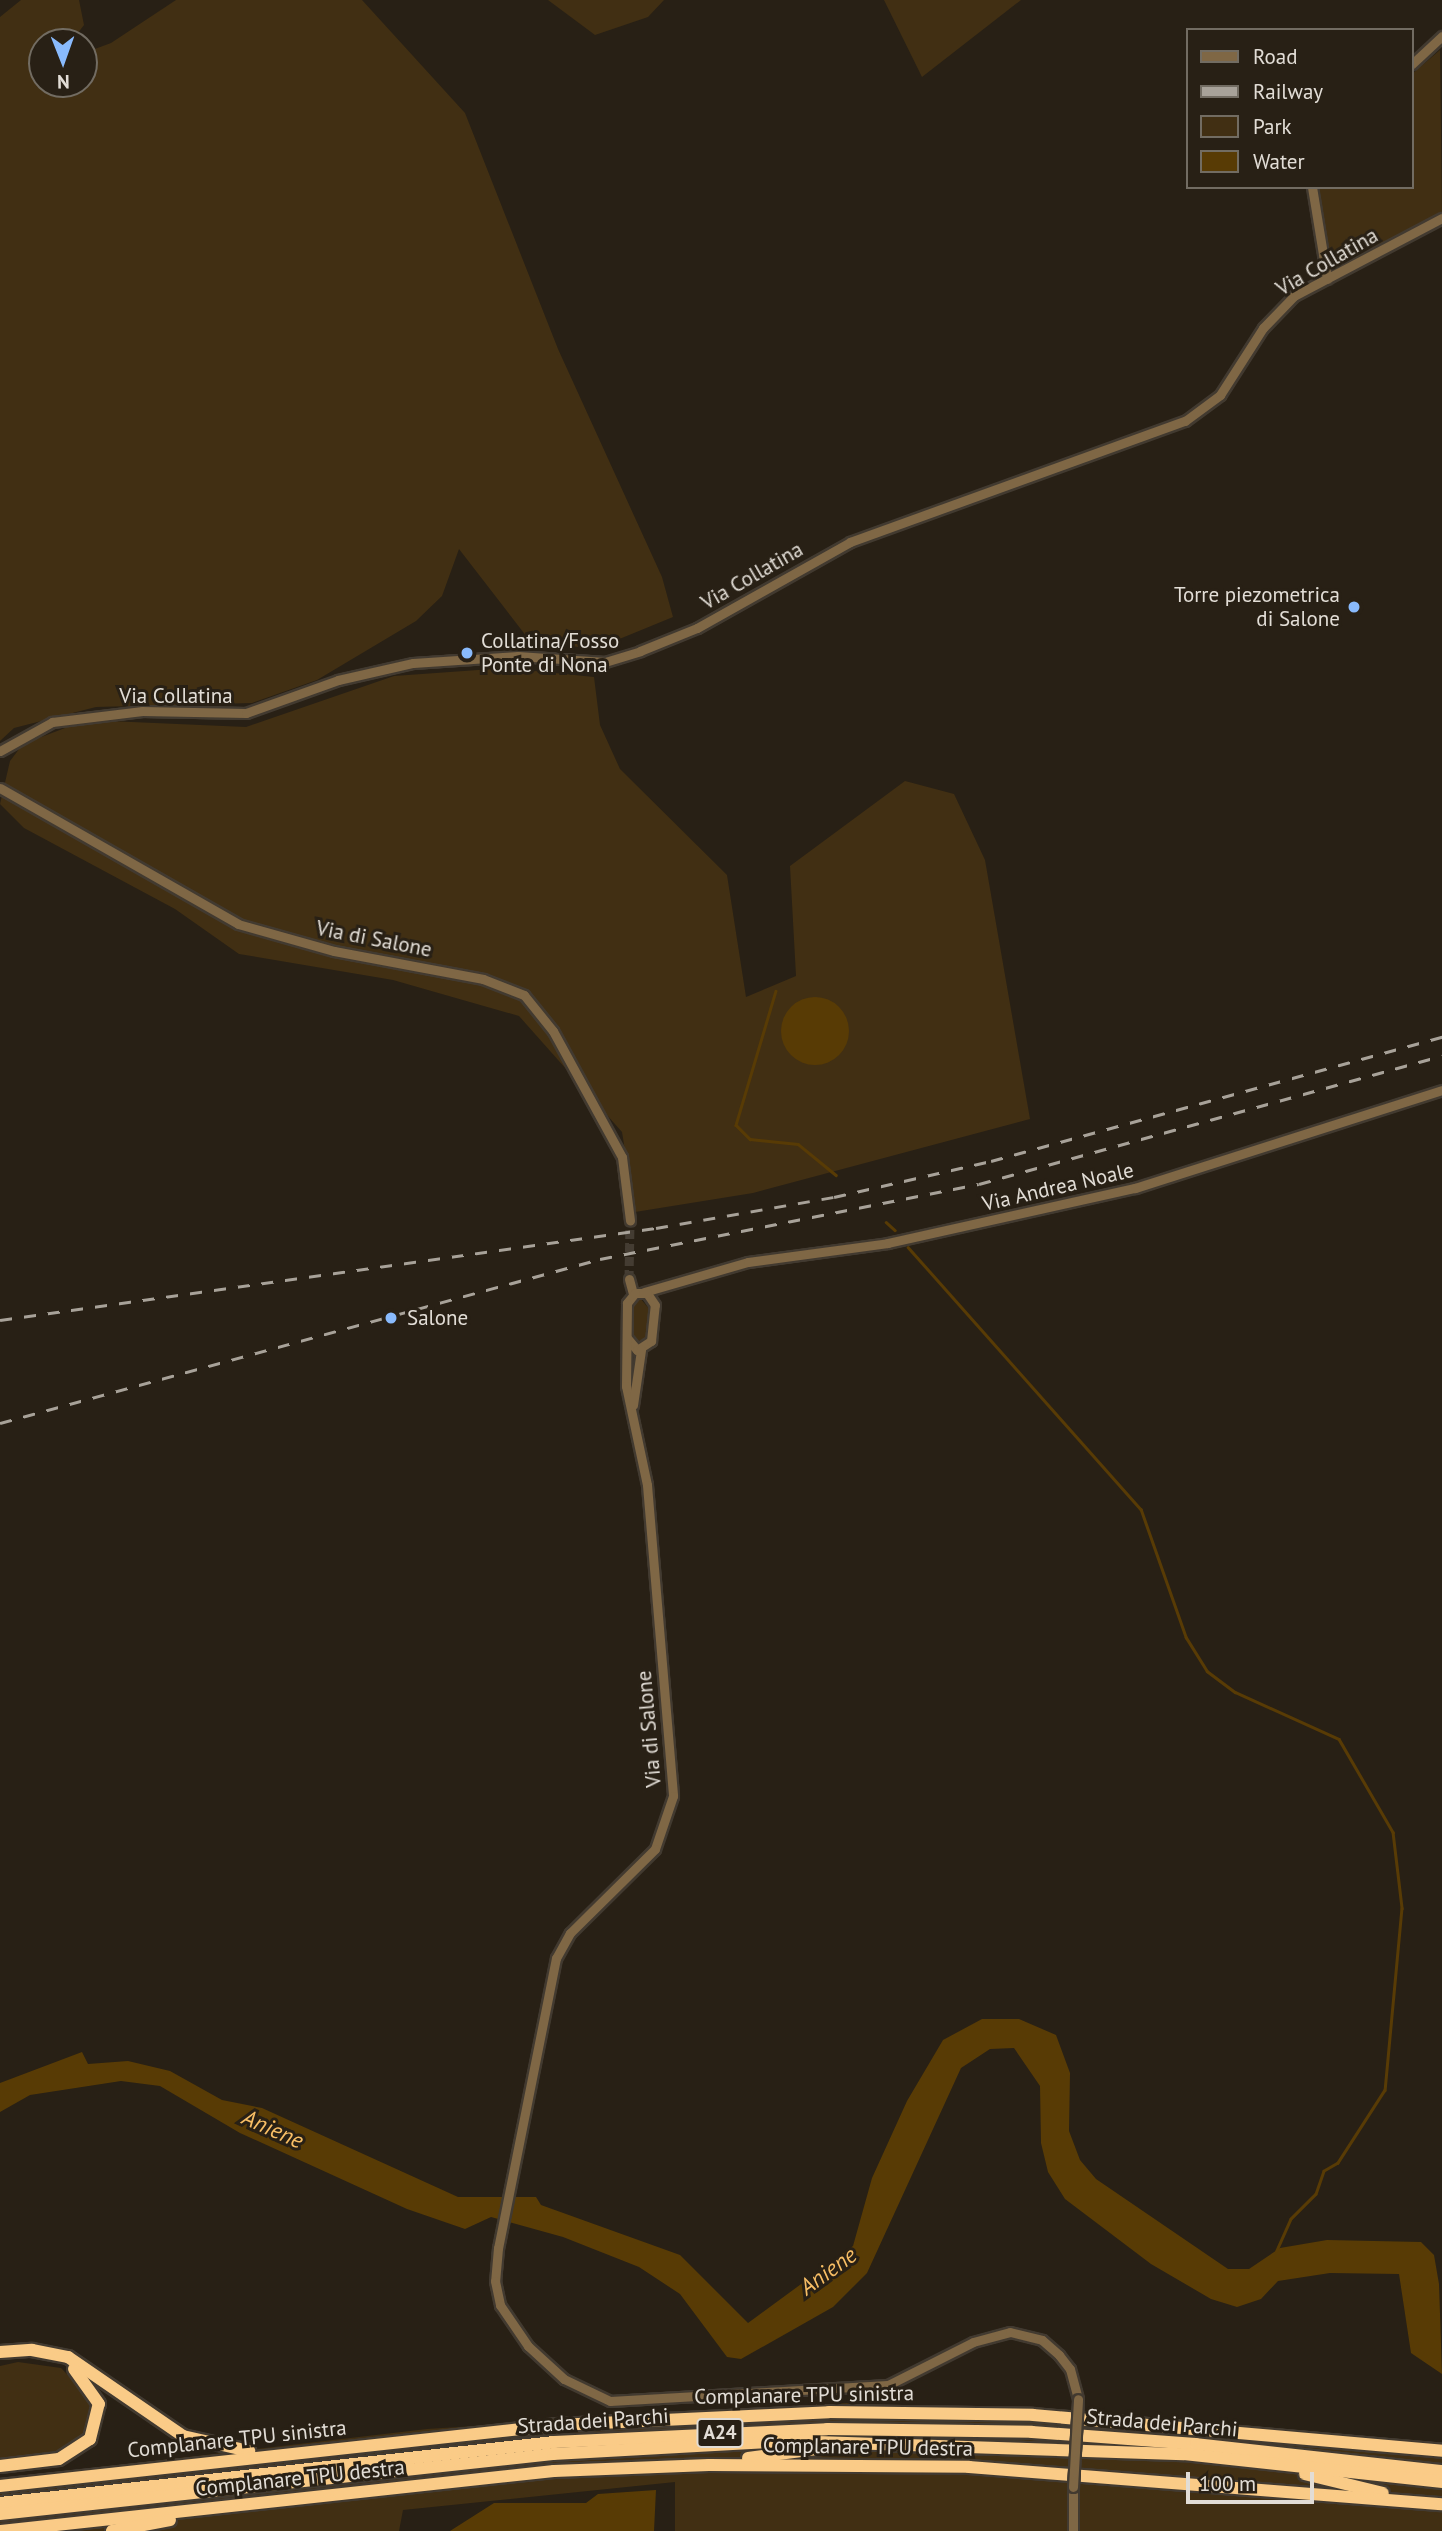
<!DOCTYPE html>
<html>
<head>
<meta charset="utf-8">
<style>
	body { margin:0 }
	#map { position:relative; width:1442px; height:2531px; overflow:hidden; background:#282015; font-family:"PT Sans",sans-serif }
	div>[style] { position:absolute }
	.green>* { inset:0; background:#412f13 }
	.water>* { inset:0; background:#583b05 }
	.round { border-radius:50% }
	.stream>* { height:2.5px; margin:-1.25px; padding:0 1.25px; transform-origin:1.25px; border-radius:1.25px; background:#583b05 }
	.tertiary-tunnel>* { height:9px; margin-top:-4.5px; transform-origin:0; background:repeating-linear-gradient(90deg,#443c32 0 9px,transparent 0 13.5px) }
	.roads { filter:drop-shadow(2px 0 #423a30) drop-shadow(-2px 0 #423a30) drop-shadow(0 2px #423a30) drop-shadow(0 -2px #423a30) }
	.tertiary>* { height:9px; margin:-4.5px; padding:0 4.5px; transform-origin:4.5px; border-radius:4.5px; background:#7f6745 }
	.motorway>* { height:12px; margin:-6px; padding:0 6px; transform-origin:6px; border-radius:6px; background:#facb87 }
	.rail>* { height:2.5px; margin-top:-1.25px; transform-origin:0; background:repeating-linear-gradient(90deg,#a8a299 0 12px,transparent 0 24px) }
	.bridges { filter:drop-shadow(2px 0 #423a30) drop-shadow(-2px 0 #423a30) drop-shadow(0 2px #423a30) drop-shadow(0 -2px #423a30) }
	.tertiary-bridge>* { height:9px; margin:-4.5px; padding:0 4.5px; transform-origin:4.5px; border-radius:4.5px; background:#7f6745 }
	.dots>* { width:19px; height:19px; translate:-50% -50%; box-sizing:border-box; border:4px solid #282015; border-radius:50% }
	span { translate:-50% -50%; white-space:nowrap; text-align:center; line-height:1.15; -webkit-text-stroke:6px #282015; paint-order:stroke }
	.shield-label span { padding:2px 5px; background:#282015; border:2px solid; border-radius:5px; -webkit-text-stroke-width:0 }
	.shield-label { font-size:19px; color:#e2ddd6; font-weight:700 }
	.street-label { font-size:21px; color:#e2ddd6 }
	.poi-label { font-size:21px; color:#e2ddd6 }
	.right { translate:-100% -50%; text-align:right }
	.left { translate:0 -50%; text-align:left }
	.water-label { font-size:23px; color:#f8be65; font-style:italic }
	.legend { position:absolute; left:1186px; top:28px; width:228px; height:161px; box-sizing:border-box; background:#282015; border:2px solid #726c62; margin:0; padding:9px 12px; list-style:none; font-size:21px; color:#e2ddd6 }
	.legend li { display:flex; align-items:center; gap:14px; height:35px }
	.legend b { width:35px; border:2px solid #726c62 }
	.north { position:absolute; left:28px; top:28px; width:70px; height:70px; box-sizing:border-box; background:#282015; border:2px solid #726c62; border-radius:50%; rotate:179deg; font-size:19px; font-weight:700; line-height:28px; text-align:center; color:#e2ddd6 }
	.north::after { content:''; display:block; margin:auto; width:24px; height:32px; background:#89bafc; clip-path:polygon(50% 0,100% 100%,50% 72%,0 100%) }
	.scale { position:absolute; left:1186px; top:2472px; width:128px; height:32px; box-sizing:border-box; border:4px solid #e2ddd6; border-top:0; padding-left:9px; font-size:21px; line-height:24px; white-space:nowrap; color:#e2ddd6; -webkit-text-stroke:5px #282015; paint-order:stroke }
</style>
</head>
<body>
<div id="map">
	<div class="green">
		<div style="clip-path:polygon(21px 0,79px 0,84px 25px,71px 42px,42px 42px,42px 84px,84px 84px,84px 53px,111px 43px,176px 0,362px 0,465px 113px,558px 349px,662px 577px,673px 617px,595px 649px,530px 641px,459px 549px,442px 596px,416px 621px,317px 680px,252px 703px,96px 707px,14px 728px,0 741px,0 17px)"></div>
		<div style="clip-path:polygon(548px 0,664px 0,648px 17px,595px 35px)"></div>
		<div style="clip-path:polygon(884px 0,1021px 0,922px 77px)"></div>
		<div style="clip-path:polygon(1440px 50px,1442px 214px,1359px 258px,1334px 265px,1327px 257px,1316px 187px,1412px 187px,1412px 74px)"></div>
		<div style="clip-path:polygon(506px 668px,594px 677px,600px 725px,620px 769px,727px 875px,746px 997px,796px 976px,790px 866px,905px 781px,954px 794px,985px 860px,1030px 1119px,753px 1193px,635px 1212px,622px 1132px,519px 1016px,393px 980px,239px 954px,175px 909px,24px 828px,0 804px,10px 761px,23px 744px,86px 720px,246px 727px,394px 676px)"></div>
		<div style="clip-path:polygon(640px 1298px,650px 1310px,646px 1338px,634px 1343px,631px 1304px)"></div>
		<div style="clip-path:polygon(18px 2362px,61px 2368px,93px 2401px,87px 2435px,64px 2452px,0 2461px,0 2366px)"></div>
		<div style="clip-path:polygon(846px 2403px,1187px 2420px,1442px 2447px,1442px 2531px,675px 2531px,675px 2482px,403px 2510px,399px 2531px,0 2531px,0 2479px,427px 2429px)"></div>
	</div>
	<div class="water">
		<div class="round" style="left:781px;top:997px;width:68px;height:68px"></div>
		<div style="clip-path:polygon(982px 2019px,1019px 2019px,1056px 2035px,1070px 2073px,1069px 2131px,1080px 2160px,1096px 2179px,1228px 2269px,1249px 2269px,1280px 2248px,1327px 2240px,1421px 2242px,1434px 2255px,1439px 2284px,1442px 2374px,1411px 2353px,1399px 2274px,1330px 2273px,1278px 2281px,1261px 2299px,1237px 2307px,1211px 2299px,1151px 2264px,1065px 2199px,1048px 2172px,1041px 2143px,1040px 2086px,1014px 2048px,990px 2049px,961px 2068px,867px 2273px,833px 2307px,741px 2359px,727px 2357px,680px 2294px,639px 2267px,563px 2237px,491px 2217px,465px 2229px,407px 2209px,240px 2133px,160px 2086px,121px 2081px,30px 2095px,0 2112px,0 2083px,82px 2052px,88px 2064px,128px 2061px,170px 2071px,222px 2100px,262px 2108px,458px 2197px,536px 2197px,541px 2205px,680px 2255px,748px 2323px,853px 2246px,872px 2178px,907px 2101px,943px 2040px)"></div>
		<div style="clip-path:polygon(656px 2490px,654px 2531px,450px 2531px,494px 2503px,586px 2503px,598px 2494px)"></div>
	</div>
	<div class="stream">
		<div style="left:776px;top:991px;width:140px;rotate:106.6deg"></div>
		<div style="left:736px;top:1125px;width:20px;rotate:45deg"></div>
		<div style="left:750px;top:1139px;width:48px;rotate:5.9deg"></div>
		<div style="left:798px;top:1144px;width:49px;rotate:39.2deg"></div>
		<div style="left:886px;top:1222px;width:12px;rotate:42deg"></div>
		<div style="left:908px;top:1247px;width:351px;rotate:48.4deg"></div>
		<div style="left:1141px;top:1509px;width:136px;rotate:70.6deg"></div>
		<div style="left:1186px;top:1637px;width:40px;rotate:58deg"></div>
		<div style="left:1207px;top:1671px;width:35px;rotate:37deg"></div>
		<div style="left:1235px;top:1692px;width:114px;rotate:24.3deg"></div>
		<div style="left:1339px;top:1739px;width:108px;rotate:59.9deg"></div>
		<div style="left:1393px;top:1832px;width:77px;rotate:83.2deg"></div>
		<div style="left:1402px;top:1908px;width:183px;rotate:95.3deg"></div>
		<div style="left:1385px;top:2090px;width:87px;rotate:122.8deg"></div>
		<div style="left:1338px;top:2163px;width:16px;rotate:150deg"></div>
		<div style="left:1324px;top:2171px;width:24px;rotate:109deg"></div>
		<div style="left:1316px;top:2194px;width:35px;rotate:135deg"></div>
		<div style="left:1291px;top:2219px;width:35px;rotate:114deg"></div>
	</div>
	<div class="tertiary-tunnel">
		<div style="left:629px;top:1279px;width:59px;rotate:-89deg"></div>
	</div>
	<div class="roads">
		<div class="tertiary">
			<div style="left:1412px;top:64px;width:41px;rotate:-43deg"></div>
			<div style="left:1312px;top:187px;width:93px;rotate:80.7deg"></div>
			<div style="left:0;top:751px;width:60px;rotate:-29.1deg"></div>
			<div style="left:52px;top:722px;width:91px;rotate:-7deg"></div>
			<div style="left:142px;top:711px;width:104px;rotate:1.1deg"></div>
			<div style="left:246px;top:713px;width:98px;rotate:-19.7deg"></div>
			<div style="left:338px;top:680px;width:77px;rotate:-12.8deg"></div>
			<div style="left:413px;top:663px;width:105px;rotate:-3.8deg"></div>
			<div style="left:518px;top:656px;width:87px;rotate:3.9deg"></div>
			<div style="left:605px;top:662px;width:37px;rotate:-17deg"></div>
			<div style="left:640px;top:651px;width:61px;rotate:-22deg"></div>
			<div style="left:697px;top:628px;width:176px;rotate:-29.3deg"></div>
			<div style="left:850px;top:542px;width:356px;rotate:-19.9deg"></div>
			<div style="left:1185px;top:421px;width:44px;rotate:-36.6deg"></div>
			<div style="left:1220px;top:395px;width:80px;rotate:-57.3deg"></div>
			<div style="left:1263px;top:328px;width:45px;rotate:-45.9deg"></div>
			<div style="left:1294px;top:296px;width:167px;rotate:-27.8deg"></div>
			<div style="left:0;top:788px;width:274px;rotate:29.7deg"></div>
			<div style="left:238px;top:924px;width:100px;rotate:15.7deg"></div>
			<div style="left:334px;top:951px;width:152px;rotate:10.6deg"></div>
			<div style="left:483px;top:979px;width:44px;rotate:21.3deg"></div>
			<div style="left:524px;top:995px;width:46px;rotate:51.1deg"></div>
			<div style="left:553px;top:1031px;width:144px;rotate:61.3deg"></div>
			<div style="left:622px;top:1157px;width:64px;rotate:82.8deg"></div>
			<div style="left:629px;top:1279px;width:16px;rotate:75deg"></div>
			<div style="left:644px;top:1292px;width:108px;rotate:-16.1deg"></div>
			<div style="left:748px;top:1262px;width:141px;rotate:-7.7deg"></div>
			<div style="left:888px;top:1243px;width:253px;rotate:-12.6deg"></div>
			<div style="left:1135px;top:1188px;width:322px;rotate:-17.7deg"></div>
			<div style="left:627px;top:1338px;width:16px;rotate:50deg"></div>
			<div style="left:637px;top:1350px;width:17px;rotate:-33deg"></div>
			<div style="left:651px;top:1341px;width:36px;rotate:-84deg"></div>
			<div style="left:655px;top:1305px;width:14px;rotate:-124deg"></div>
			<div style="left:647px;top:1293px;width:12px;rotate:180deg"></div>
			<div style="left:635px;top:1293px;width:13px;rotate:129deg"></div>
			<div style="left:627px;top:1303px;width:83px;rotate:90.7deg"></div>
			<div style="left:626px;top:1386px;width:101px;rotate:78deg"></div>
			<div style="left:647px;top:1485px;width:312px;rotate:85.2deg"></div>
			<div style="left:673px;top:1796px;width:56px;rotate:108.8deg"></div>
			<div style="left:655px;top:1849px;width:120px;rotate:135.3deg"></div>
			<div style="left:570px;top:1933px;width:29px;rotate:119deg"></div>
			<div style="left:556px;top:1958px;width:296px;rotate:101.3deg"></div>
			<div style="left:498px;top:2248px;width:33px;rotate:95deg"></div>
			<div style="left:495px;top:2281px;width:25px;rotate:78deg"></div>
			<div style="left:500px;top:2305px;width:50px;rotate:55.7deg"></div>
			<div style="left:528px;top:2346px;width:49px;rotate:42.5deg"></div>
			<div style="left:564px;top:2379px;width:51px;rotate:25.6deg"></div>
			<div style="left:610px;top:2401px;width:278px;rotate:-3.3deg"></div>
			<div style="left:888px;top:2385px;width:95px;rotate:-26.8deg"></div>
			<div style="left:973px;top:2342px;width:38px;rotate:-15deg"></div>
			<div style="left:1010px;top:2332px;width:33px;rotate:14deg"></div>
			<div style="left:1042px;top:2340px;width:23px;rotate:41deg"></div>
			<div style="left:1059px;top:2355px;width:18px;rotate:52deg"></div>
			<div style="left:1070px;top:2369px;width:31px;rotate:75deg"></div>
			<div style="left:633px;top:1405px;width:56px;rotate:-81.7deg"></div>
			<div style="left:1073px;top:2487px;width:44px;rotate:90deg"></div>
		</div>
		<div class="motorway">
			<div style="left:0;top:2352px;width:32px;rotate:-4deg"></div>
			<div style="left:32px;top:2350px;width:37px;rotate:11deg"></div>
			<div style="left:68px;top:2357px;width:140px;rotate:34.5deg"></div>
			<div style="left:183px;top:2436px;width:68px;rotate:12.8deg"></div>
			<div style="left:748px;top:2458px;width:69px;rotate:-7.5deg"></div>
			<div style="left:0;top:2466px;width:59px;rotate:-6.8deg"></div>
			<div style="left:59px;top:2459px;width:37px;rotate:-33deg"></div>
			<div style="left:90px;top:2439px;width:36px;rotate:-76deg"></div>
			<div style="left:99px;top:2404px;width:43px;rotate:-125.5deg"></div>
			<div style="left:1305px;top:2474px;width:80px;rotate:13.7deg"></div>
			<div style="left:0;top:2486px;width:560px;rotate:-6.25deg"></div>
			<div style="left:557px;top:2425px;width:272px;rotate:-2.7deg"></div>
			<div style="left:829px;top:2412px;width:204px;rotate:0.8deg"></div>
			<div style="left:1033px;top:2415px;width:411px;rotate:5deg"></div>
			<div style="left:0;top:2503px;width:557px;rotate:-6.28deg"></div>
			<div style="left:554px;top:2442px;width:273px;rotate:-2.7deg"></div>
			<div style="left:827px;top:2429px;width:205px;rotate:0.8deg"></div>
			<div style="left:1032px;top:2432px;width:164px;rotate:4.2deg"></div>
			<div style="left:1196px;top:2444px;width:247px;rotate:6.3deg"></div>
			<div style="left:0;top:2514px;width:556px;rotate:-6.19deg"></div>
			<div style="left:553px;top:2454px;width:234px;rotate:-3.2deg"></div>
			<div style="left:787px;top:2441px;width:397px;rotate:1.9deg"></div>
			<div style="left:1184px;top:2454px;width:260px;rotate:6.2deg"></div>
			<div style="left:1px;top:2531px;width:556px;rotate:-6.19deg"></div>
			<div style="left:554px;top:2471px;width:155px;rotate:-2.2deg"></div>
			<div style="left:709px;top:2465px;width:260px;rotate:0.4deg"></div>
			<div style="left:969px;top:2467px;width:474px;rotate:4.5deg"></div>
			<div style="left:112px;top:2531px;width:59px;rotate:-10.7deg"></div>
		</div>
	</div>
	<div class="rail">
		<div style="left:0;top:1320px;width:662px;rotate:-7.98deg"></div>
		<div style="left:656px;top:1228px;width:181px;rotate:-9.9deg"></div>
		<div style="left:834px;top:1197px;width:161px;rotate:-12.9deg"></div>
		<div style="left:991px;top:1161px;width:468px;rotate:-15.4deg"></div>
		<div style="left:0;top:1423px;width:622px;rotate:-15.29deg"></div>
		<div style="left:600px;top:1259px;width:386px;rotate:-11.2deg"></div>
		<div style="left:979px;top:1184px;width:480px;rotate:-15.5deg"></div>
	</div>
	<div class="bridges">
		<div class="tertiary-bridge">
			<div style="left:1073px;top:2487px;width:88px;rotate:-86.7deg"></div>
		</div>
	</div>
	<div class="dots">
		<div style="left:1354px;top:607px;background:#89bafc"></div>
		<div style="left:467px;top:653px;background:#89bafc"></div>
		<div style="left:391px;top:1318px;background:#89bafc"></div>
	</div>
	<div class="shield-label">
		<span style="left:720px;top:2433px">A24</span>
	</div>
	<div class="street-label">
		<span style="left:1327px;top:262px;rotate:-30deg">Via Collatina</span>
		<span style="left:752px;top:576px;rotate:-30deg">Via Collatina</span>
		<span style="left:176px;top:696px">Via Collatina</span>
		<span style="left:374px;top:939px;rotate:11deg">Via di Salone</span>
		<span style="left:1058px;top:1187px;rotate:-13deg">Via Andrea Noale</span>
		<span style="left:649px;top:1729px;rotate:-95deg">Via di Salone</span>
		<span style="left:804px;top:2395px;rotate:-1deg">Complanare TPU sinistra</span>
		<span style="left:593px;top:2421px;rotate:-4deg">Strada dei Parchi</span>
		<span style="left:1162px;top:2423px;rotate:5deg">Strada dei Parchi</span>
		<span style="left:237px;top:2439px;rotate:-6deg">Complanare TPU sinistra</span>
		<span style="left:868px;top:2447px;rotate:1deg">Complanare TPU destra</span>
		<span style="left:300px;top:2478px;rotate:-6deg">Complanare TPU destra</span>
	</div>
	<div class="poi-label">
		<span class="right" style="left:1340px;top:607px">Torre piezometrica<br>di Salone</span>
		<span class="left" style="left:481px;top:653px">Collatina/Fosso<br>Ponte di Nona</span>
		<span class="left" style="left:407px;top:1318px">Salone</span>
	</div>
	<div class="water-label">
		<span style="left:273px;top:2129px;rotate:24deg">Aniene</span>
		<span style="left:828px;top:2271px;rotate:-36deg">Aniene</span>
	</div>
	<ul class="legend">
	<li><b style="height:9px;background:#7f6745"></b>Road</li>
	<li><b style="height:9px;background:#a8a299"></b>Railway</li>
	<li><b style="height:19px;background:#412f13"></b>Park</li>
	<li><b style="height:19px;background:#583b05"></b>Water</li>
	</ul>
	<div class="north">N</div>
	<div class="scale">100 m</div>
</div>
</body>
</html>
